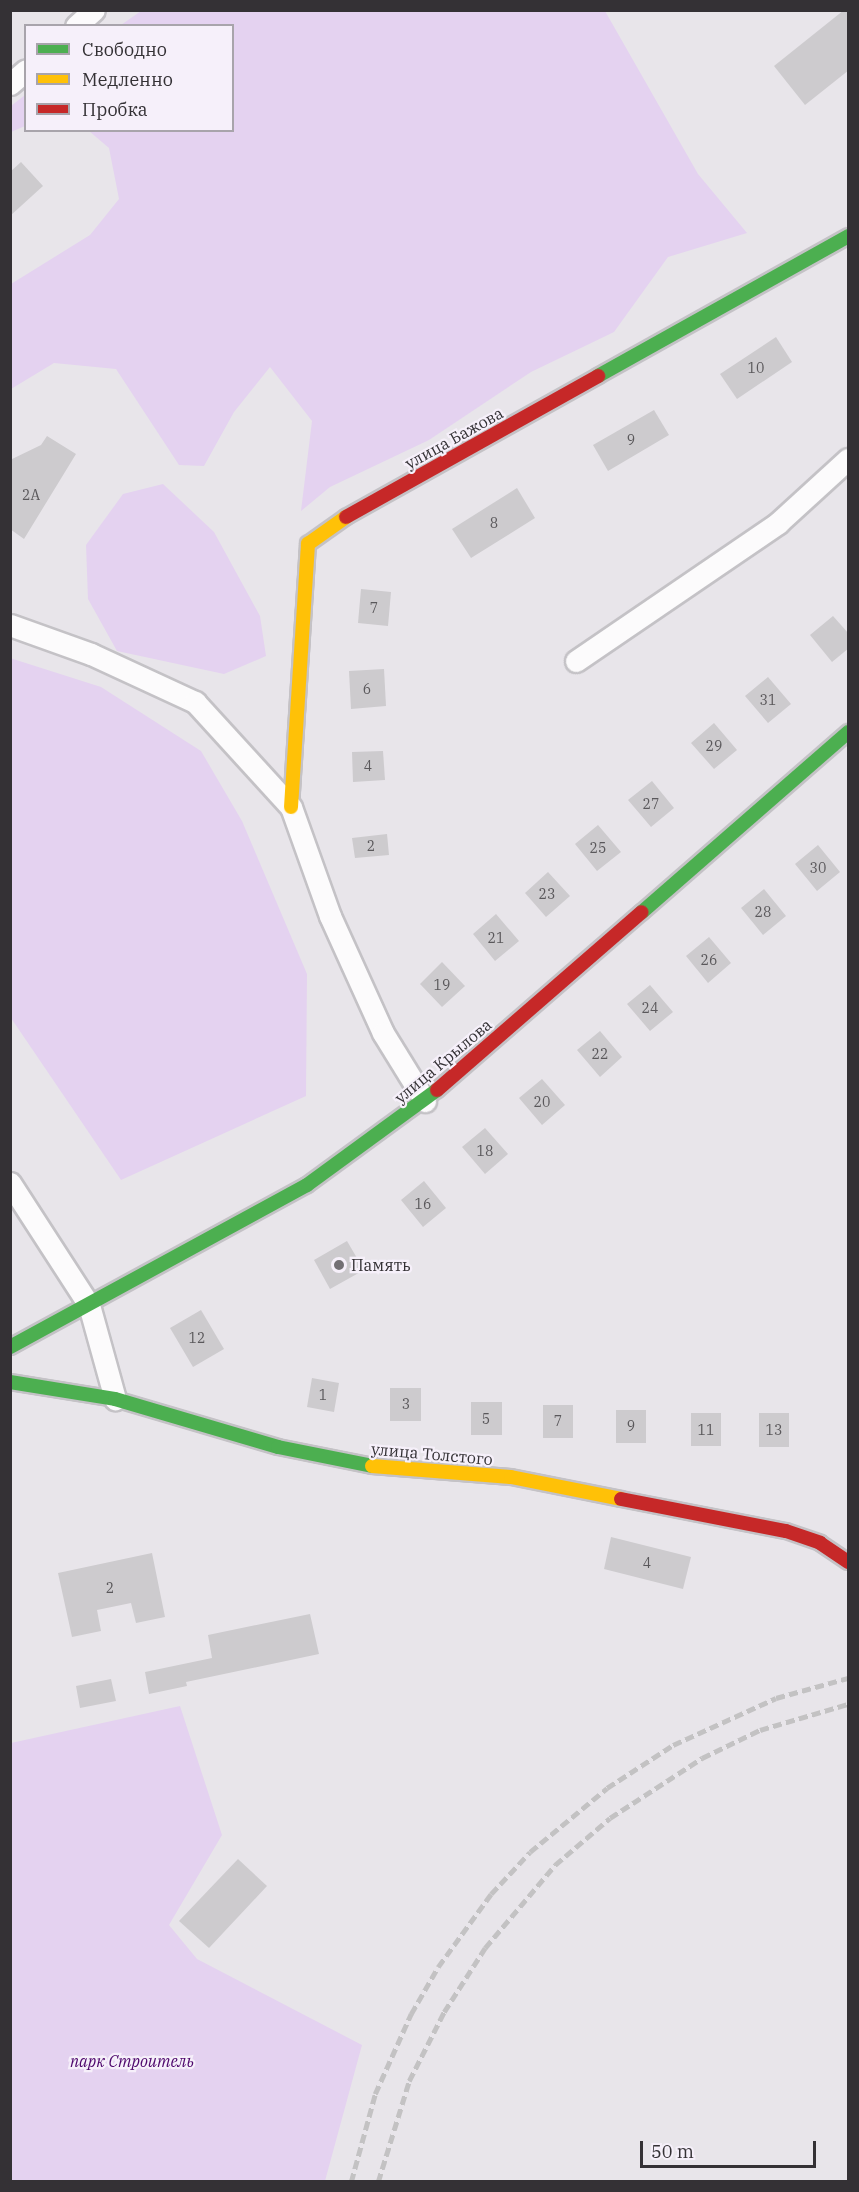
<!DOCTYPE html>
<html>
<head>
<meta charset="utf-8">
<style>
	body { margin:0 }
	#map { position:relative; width:859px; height:2192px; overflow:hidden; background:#e8e5ea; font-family:"IBM Plex Serif",serif }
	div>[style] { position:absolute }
	.green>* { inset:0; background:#e4d2f0 }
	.building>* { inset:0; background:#cdcbce }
	.roads { filter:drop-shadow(2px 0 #c4c2c6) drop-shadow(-2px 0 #c4c2c6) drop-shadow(0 2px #c4c2c6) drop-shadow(0 -2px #c4c2c6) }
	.street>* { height:21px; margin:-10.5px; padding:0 10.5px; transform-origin:10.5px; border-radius:10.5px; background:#fcfbfc }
	.fast>* { height:14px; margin:-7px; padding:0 7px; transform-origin:7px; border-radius:7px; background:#4caf50 }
	.slow>* { height:14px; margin:-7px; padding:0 7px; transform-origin:7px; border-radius:7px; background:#ffc107 }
	.jam>* { height:14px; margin:-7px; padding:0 7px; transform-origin:7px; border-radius:7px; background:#c62828 }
	.rail>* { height:4.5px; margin-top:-2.25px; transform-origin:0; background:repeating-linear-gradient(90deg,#c3c2c3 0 9px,transparent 0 13.5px) }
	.dots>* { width:16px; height:16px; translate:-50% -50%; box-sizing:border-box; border:3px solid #f6f0fa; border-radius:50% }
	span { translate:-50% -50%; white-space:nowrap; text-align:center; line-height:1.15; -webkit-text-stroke:4.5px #f6f0fa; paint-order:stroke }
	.number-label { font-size:14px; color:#5a585b }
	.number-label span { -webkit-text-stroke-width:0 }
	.street-label { font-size:16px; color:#343135 }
	.poi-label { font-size:16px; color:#343135 }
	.left { translate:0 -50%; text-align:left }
	.park-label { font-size:16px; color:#4e076c; font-style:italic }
	.frame { position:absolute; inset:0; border:12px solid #343135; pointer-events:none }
	.legend { position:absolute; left:24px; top:24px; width:210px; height:108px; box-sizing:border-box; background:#f6f0fa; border:2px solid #a8a4ab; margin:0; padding:8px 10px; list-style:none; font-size:18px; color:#343135 }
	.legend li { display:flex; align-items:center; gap:12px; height:30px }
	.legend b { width:30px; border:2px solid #a8a4ab }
	.scale { position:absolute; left:640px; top:2141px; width:176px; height:27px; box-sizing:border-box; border:3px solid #343135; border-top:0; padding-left:8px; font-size:18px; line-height:21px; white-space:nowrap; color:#343135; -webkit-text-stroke:4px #f6f0fa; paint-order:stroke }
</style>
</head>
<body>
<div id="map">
	<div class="green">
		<div style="clip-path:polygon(141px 11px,605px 11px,698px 174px,747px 233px,668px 257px,614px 332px,531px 372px,429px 440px,330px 487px,301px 511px,312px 421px,270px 367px,234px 412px,204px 466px,179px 465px,116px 369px,54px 363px,11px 389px,11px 284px,90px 235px,119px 199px,109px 148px,89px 131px,232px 130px,232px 26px,121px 25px)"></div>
		<div style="clip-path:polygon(25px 95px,25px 126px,11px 132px,11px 106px)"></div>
		<div style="clip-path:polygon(163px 484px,214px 532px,260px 616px,266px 656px,224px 674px,117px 651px,88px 599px,86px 545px,123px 494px)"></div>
		<div style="clip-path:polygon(10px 658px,101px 687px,201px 751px,242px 821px,307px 974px,306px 1096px,121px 1180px,11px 1018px)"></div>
		<div style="clip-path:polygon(180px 1706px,222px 1835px,169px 1925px,197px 1959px,362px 2045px,325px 2181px,11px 2181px,11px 1743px)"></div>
	</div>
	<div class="building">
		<div style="clip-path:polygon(844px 10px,849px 10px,849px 70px,805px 105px,774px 66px)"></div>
		<div style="clip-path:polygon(21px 162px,43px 186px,10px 216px,10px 172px)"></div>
		<div style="clip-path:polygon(776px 337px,792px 362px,737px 399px,720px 374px)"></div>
		<div style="clip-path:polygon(654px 410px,669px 435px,608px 471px,593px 445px)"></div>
		<div style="clip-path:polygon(47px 436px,76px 454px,24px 539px,10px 529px,10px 460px,41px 445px)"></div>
		<div style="clip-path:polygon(517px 488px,535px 518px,471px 558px,452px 529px)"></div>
		<div style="clip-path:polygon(361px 589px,391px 592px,388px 626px,358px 623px)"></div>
		<div style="clip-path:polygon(833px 616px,849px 634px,849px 648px,832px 662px,810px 635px)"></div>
		<div style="clip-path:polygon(384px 669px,386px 706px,351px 709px,349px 671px)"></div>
		<div style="clip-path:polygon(768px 677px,791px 704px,768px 723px,745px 696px)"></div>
		<div style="clip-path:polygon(714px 723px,737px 750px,714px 769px,691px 743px)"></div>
		<div style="clip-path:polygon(383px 751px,385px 780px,353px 782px,352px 752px)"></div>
		<div style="clip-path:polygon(652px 781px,674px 808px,651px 827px,628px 800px)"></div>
		<div style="clip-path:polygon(598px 825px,621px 852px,597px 871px,575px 844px)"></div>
		<div style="clip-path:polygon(387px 834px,389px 855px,355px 858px,352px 838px)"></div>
		<div style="clip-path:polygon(818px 845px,840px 872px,817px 891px,795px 864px)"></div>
		<div style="clip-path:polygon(548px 872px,570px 896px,546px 917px,525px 893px)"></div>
		<div style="clip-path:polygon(764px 889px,786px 916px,763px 935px,741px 908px)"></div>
		<div style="clip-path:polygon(496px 914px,519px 941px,495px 961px,473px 934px)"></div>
		<div style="clip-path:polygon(709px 937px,731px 963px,708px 983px,686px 956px)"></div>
		<div style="clip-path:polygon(442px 962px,465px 986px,442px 1007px,420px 984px)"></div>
		<div style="clip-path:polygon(650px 985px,673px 1012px,650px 1031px,627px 1004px)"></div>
		<div style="clip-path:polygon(600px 1031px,622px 1057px,600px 1077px,577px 1050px)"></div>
		<div style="clip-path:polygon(542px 1079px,565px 1105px,542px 1125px,519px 1098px)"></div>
		<div style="clip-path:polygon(485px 1128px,508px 1154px,485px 1174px,462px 1147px)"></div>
		<div style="clip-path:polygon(424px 1181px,446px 1208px,423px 1227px,401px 1200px)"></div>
		<div style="clip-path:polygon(347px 1241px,364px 1270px,330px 1289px,314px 1260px)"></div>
		<div style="clip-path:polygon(201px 1310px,224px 1349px,193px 1367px,170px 1328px)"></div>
		<div style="clip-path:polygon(312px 1378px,339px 1383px,334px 1412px,307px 1407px)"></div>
		<div style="clip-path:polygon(390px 1388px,421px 1388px,421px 1421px,390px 1421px)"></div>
		<div style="clip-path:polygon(471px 1402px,502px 1402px,502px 1435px,471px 1435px)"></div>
		<div style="clip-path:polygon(543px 1405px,573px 1405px,573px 1438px,543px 1438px)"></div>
		<div style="clip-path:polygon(616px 1410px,646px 1410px,646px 1443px,616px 1443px)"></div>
		<div style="clip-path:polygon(691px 1413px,721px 1413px,721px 1446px,691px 1446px)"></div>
		<div style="clip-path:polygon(759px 1413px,789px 1413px,789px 1447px,759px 1447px)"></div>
		<div style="clip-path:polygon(611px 1537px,691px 1557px,683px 1589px,604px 1569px)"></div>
		<div style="clip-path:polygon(152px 1553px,165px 1617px,136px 1623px,131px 1603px,97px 1610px,101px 1631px,72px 1637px,58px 1573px)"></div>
		<div style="clip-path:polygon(310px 1614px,319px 1654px,186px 1682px,187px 1686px,149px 1694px,145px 1672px,212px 1658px,208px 1635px)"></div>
		<div style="clip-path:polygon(111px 1679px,116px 1701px,80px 1708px,76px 1686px)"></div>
		<div style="clip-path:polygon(238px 1859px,267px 1886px,209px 1948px,179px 1921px)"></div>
	</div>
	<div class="roads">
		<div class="street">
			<div style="left:76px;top:26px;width:24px;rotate:-42deg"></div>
			<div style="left:10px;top:84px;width:21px;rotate:-41deg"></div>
			<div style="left:10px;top:625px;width:86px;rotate:19.7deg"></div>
			<div style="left:91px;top:654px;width:115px;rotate:24.8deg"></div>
			<div style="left:195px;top:702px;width:142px;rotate:47.6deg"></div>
			<div style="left:291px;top:807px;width:116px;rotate:70.3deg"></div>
			<div style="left:330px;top:916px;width:128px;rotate:65.6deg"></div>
			<div style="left:383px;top:1033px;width:80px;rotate:58.3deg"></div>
			<div style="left:576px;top:661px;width:245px;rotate:-34.3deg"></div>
			<div style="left:778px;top:523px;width:95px;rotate:-42.4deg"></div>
			<div style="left:10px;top:1183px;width:145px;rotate:57.1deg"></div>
			<div style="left:89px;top:1305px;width:98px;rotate:74.5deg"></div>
		</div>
		<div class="fast">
			<div style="left:598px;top:376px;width:287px;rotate:-29.2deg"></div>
			<div style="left:642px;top:912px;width:274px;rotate:-41.1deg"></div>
			<div style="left:10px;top:1347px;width:338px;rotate:-28.6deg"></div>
			<div style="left:307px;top:1185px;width:161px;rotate:-36.2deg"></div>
			<div style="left:10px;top:1382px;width:106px;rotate:9.2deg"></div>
			<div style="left:115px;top:1399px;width:170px;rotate:16.4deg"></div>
			<div style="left:278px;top:1447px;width:96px;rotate:11.4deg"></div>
		</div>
		<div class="slow">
			<div style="left:291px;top:807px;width:264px;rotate:-86.3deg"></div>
			<div style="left:308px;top:544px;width:47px;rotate:-35.4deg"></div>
			<div style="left:372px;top:1466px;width:139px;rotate:4.5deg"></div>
			<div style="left:511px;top:1477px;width:112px;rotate:11.3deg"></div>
		</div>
		<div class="jam">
			<div style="left:346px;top:517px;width:289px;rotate:-29.2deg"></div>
			<div style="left:437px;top:1090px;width:271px;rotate:-41deg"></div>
			<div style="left:621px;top:1499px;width:168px;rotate:11deg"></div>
			<div style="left:786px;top:1531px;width:36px;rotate:19deg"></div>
			<div style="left:820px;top:1543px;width:34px;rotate:34deg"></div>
		</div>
	</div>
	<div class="rail">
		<div style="left:351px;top:2182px;width:91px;rotate:-74.7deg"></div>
		<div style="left:375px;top:2094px;width:88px;rotate:-65.8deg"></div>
		<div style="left:411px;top:2014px;width:54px;rotate:-60.1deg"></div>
		<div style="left:438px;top:1967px;width:90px;rotate:-54deg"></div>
		<div style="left:491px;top:1894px;width:57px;rotate:-47.1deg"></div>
		<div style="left:530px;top:1852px;width:100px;rotate:-39.7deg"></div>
		<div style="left:607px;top:1788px;width:79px;rotate:-33.1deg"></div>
		<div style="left:673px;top:1745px;width:113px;rotate:-24.5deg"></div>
		<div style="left:776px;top:1698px;width:75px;rotate:-15.5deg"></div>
		<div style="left:378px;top:2182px;width:106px;rotate:-72.9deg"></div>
		<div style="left:409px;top:2081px;width:77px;rotate:-63.1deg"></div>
		<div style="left:444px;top:2012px;width:76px;rotate:-57.4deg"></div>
		<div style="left:485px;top:1948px;width:109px;rotate:-49.9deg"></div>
		<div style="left:555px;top:1865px;width:72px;rotate:-40.5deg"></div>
		<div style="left:610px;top:1818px;width:110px;rotate:-33.1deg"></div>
		<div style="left:702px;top:1758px;width:64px;rotate:-25.8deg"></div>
		<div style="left:760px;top:1730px;width:92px;rotate:-16.5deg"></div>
	</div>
	<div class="dots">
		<div style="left:339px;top:1265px;background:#737074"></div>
	</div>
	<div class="number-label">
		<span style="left:756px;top:368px">10</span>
		<span style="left:631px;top:440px">9</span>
		<span style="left:31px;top:495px">2А</span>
		<span style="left:494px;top:523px">8</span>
		<span style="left:374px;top:608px">7</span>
		<span style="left:367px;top:689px">6</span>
		<span style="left:768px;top:700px">31</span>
		<span style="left:714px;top:746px">29</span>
		<span style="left:368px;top:766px">4</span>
		<span style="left:651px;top:804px">27</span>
		<span style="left:371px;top:846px">2</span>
		<span style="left:598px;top:848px">25</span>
		<span style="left:818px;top:868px">30</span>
		<span style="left:547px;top:894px">23</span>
		<span style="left:763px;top:912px">28</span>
		<span style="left:496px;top:938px">21</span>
		<span style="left:709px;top:960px">26</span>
		<span style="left:442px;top:985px">19</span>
		<span style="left:650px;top:1008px">24</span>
		<span style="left:600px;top:1054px">22</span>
		<span style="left:542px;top:1102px">20</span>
		<span style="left:485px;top:1151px">18</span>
		<span style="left:423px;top:1204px">16</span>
		<span style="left:197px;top:1338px">12</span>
		<span style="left:323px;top:1395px">1</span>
		<span style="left:406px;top:1404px">3</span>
		<span style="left:486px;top:1419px">5</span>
		<span style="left:558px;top:1421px">7</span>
		<span style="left:631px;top:1426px">9</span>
		<span style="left:706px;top:1430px">11</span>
		<span style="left:774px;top:1430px">13</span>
		<span style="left:647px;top:1563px">4</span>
		<span style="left:110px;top:1588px">2</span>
	</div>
	<div class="street-label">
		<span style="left:454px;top:438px;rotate:-29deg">улица Бажова</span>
		<span style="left:443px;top:1061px;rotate:-40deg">улица Крылова</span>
		<span style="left:432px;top:1454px;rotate:5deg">улица Толстого</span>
	</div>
	<div class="poi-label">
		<span class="left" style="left:351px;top:1265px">Память</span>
	</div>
	<div class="park-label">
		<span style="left:132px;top:2061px">парк Строитель</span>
	</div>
	<div class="frame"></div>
	<ul class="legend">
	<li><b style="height:8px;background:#4caf50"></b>Свободно</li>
	<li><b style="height:8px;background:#ffc107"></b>Медленно</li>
	<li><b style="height:8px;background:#c62828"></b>Пробка</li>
	</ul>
	<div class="scale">50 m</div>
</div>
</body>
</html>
